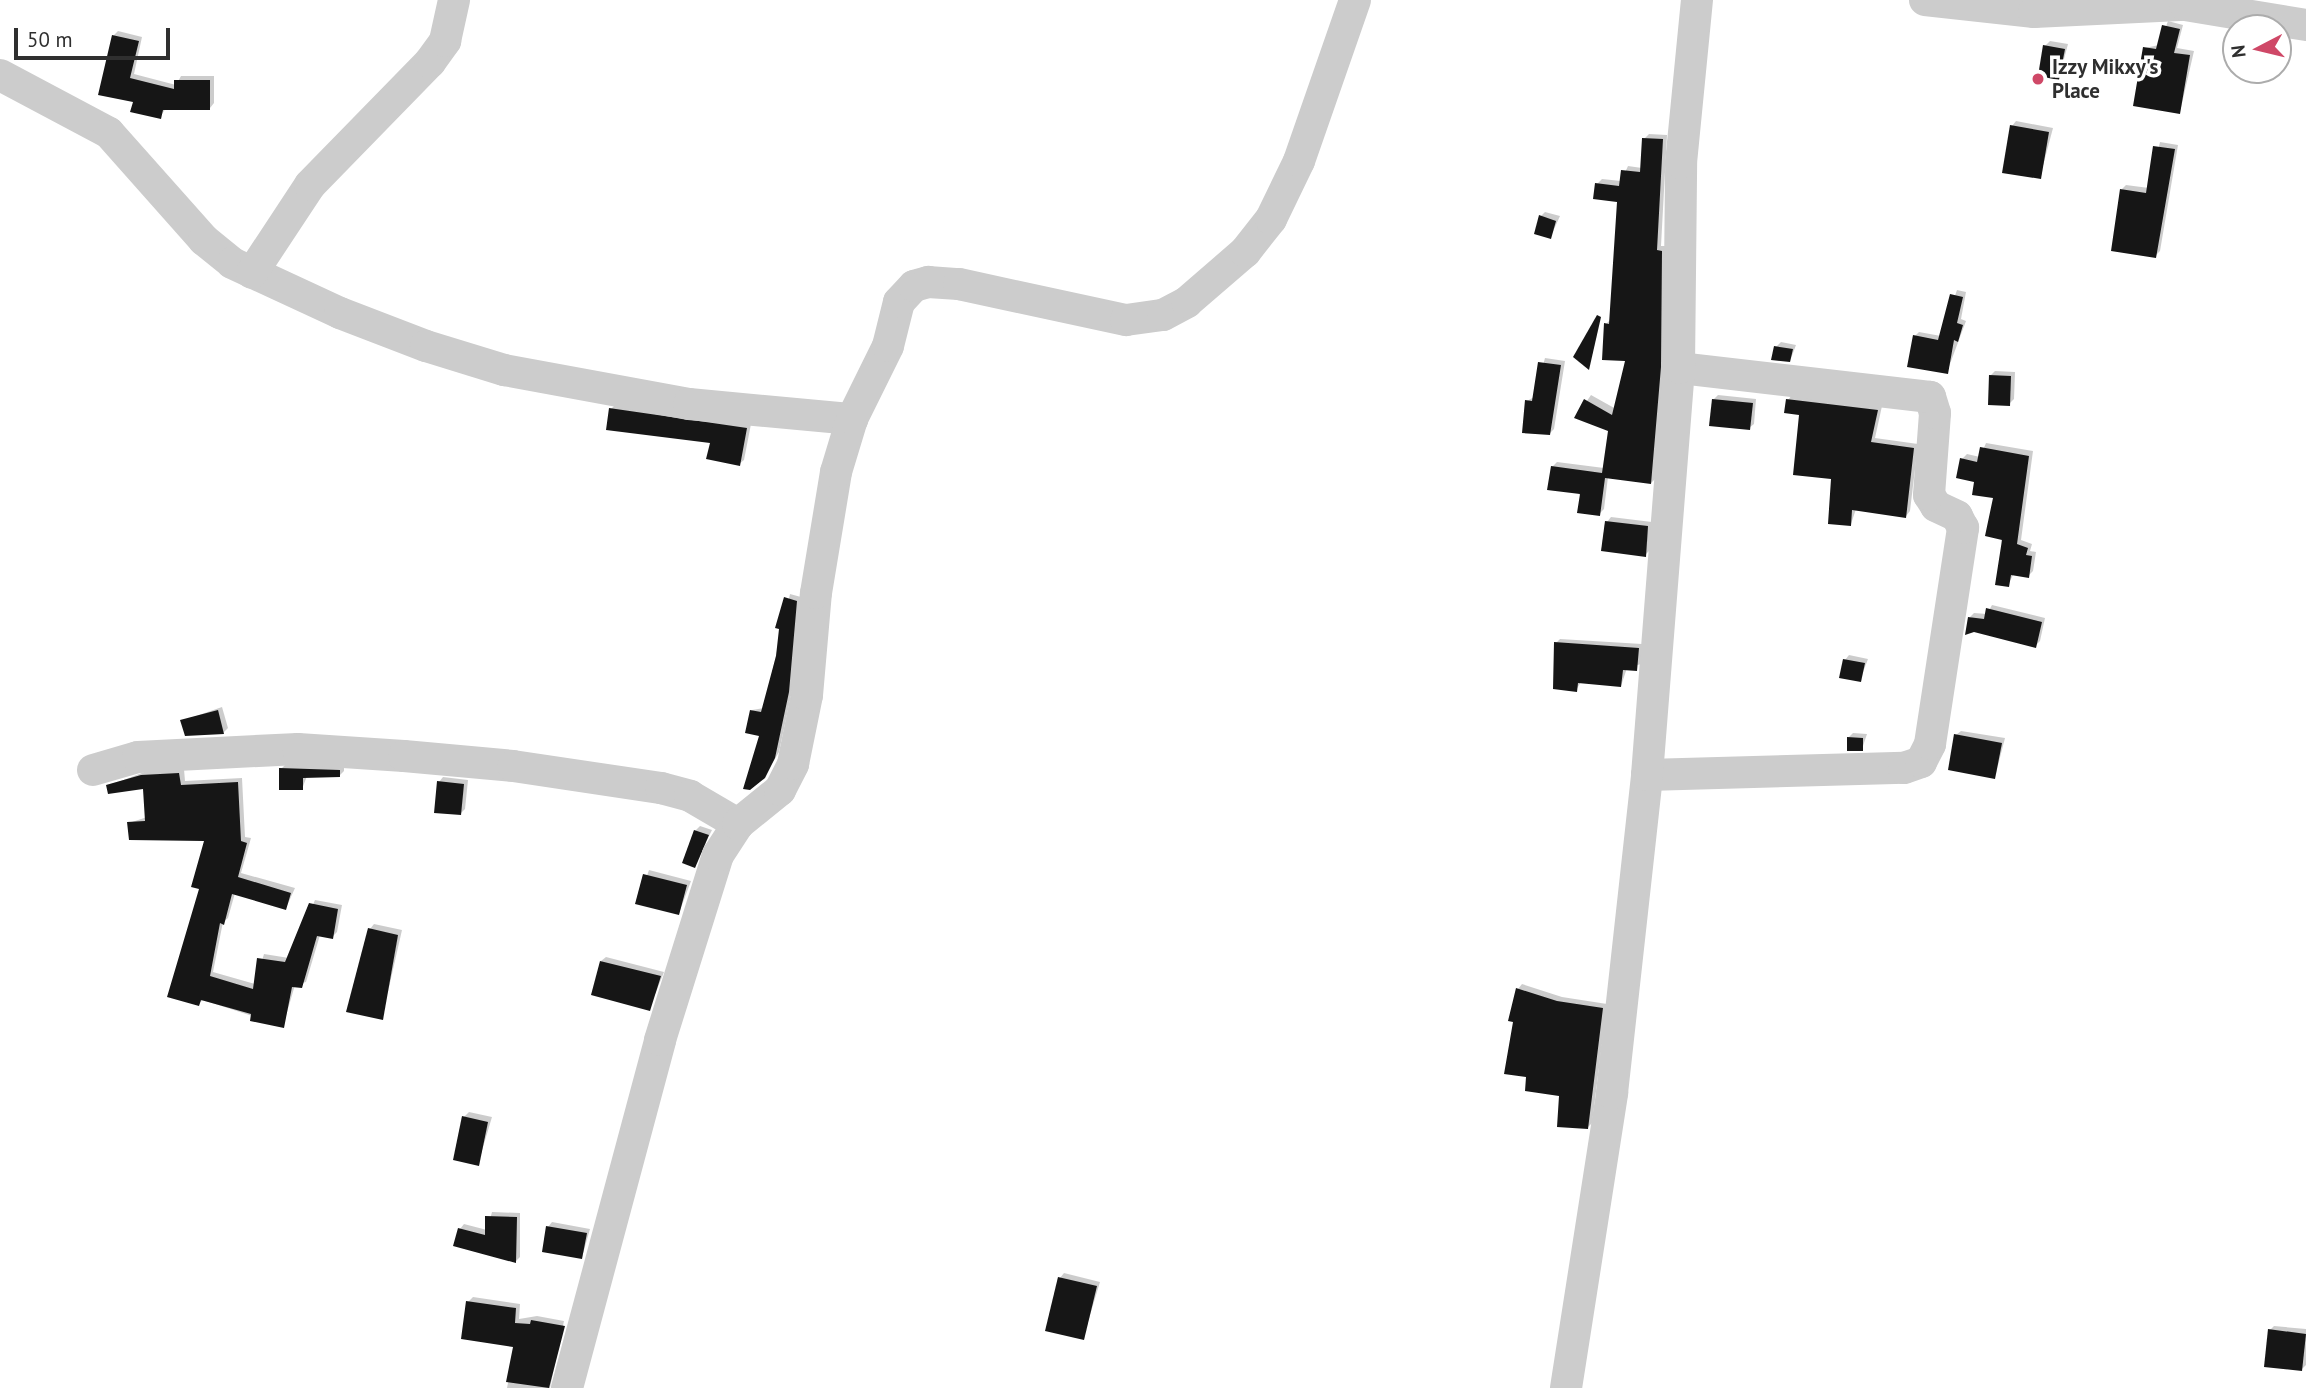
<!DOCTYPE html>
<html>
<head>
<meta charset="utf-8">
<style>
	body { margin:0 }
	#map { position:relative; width:2306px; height:1388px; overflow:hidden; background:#fff; font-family:"PT Sans",sans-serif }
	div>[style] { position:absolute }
	.shadow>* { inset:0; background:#0003 }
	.building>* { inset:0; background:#161616 }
	.minor>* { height:32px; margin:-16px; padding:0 16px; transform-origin:16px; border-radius:16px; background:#ccc }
	.dots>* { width:19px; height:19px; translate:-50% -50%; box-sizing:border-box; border:4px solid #fff; border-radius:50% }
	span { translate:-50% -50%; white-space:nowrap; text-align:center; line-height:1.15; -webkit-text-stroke:7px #fff; paint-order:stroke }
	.poi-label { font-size:21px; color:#2f2f2f; font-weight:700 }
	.left { translate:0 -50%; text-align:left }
	.north { position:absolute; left:2222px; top:14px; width:70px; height:70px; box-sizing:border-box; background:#fff; border:2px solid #acacac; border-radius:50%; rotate:263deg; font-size:19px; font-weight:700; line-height:28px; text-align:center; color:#2f2f2f }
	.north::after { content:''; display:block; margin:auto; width:24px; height:32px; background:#cf4867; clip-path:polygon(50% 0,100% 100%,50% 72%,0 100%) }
	.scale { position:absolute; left:14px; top:28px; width:156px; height:32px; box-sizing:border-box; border:4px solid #2f2f2f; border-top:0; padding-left:9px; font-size:21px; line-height:24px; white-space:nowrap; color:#2f2f2f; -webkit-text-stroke:5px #fff; paint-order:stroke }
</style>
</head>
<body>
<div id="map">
	<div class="shadow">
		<div style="clip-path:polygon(2168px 21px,2183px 25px,2177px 48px,2194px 51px,2180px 112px,2145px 48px,2159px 45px)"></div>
		<div style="clip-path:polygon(118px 31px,142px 37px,134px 74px,176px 85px,181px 76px,214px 76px,214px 103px,210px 108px,166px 108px,160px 117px,135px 101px,113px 36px)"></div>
		<div style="clip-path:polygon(2050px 41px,2068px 44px,2059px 78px,2045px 46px)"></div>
		<div style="clip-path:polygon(2016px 121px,2053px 128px,2040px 177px,2012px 126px)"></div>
		<div style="clip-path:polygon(1649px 134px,1667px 135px,1661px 246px,1666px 246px,1665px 361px,1656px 478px,1651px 483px,1608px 477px,1604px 509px,1599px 514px,1552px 467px,1557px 462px,1604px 468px,1610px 430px,1576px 417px,1591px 395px,1616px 409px,1627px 360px,1606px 324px,1611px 319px,1619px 201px,1597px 184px,1602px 179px,1621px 181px,1628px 166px,1642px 168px,1644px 139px)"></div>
		<div style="clip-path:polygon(2160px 142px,2178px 145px,2160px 251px,2155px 256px,2122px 189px,2126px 185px,2149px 188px)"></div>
		<div style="clip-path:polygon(1545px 212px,1560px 216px,1550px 238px,1541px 216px)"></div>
		<div style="clip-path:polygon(1957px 290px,1966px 292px,1961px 319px,1966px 321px,1947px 372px,1915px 336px,1919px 332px,1941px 336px)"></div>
		<div style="clip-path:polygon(1781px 342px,1796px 345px,1790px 361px,1776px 347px)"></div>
		<div style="clip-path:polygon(1545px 358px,1565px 361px,1554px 429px,1549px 434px,1527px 401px,1534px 397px)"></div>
		<div style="clip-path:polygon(1995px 371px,2015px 372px,2014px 399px,2009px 404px,1990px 376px)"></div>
		<div style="clip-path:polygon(1718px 395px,1756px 399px,1754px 424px,1749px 428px,1713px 400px)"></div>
		<div style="clip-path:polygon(1792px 395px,1882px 406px,1875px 438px,1918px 444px,1910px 511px,1906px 516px,1856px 509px,1851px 524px,1801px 413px,1788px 400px)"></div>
		<div style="clip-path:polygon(616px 404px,751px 424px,744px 460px,739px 464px,712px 442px,611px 409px)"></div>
		<div style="clip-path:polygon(1986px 443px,2033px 451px,2021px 540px,2032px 544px,2030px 551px,2036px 552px,2033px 571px,2028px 576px,2014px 573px,2008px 585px,1995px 497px,1976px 481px,1962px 459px,1967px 454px,1980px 457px)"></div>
		<div style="clip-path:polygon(1611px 517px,1652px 522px,1650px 550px,1645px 555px,1607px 522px)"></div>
		<div style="clip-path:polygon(790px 594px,801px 597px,793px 686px,779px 752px,764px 777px,762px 735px,752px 710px,764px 708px)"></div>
		<div style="clip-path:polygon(1992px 605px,2045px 618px,2040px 641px,2035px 646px,1970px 617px,1974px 613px,1987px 614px)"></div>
		<div style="clip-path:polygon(1560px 639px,1642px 644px,1641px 664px,1627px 668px,1621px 686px,1581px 682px,1576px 690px,1556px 643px)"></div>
		<div style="clip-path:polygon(1849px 655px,1868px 659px,1860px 680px,1845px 660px)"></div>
		<div style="clip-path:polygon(222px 707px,228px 728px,223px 733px,182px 721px)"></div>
		<div style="clip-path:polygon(1961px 731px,2005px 738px,1995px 777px,1956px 735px)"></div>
		<div style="clip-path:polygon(1853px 733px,1867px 734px,1862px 749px,1848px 738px)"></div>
		<div style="clip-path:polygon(286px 764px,344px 766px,344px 771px,339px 776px,307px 776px,302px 789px,281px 769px)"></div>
		<div style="clip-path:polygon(184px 769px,185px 781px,242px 778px,245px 837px,251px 838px,241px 873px,295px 888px,286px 908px,235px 893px,228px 918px,223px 922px,213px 972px,255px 984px,264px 954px,289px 958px,315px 900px,342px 905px,337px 932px,332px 937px,320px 935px,306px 982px,295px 985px,283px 1026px,203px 1000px,198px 1004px,206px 839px,129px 823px,147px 817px,144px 787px,108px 786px,147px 771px)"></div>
		<div style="clip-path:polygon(443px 777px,468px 780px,465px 809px,461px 813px,439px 782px)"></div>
		<div style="clip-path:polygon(700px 826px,712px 830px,694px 866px,695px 831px)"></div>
		<div style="clip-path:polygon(649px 870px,691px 881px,679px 913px,637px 903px)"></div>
		<div style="clip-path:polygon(374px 924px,402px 930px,382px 1018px,370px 929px)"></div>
		<div style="clip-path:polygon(606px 957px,664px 972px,649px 1009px,601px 961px)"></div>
		<div style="clip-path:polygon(1522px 984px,1562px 997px,1607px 1004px,1592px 1123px,1587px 1128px,1561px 1094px,1518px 989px)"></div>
		<div style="clip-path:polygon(469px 1112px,492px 1117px,478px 1164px,464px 1117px)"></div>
		<div style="clip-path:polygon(492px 1212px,520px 1213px,520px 1257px,516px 1261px,460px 1229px,464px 1224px,487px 1230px)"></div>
		<div style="clip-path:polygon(552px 1222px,590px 1229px,582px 1257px,548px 1227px)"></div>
		<div style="clip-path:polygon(1064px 1273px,1100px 1282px,1083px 1338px,1060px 1278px)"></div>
		<div style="clip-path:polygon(473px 1297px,520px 1304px,519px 1319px,537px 1316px,564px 1321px,550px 1388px,507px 1388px,515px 1345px,468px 1302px)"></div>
		<div style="clip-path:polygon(2274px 1326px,2306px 1329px,2306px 1365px,2301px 1370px,2270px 1330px)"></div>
	</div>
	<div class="building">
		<div style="clip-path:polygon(2162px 25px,2180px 29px,2174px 53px,2190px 55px,2180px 114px,2133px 106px,2143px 47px,2156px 49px)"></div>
		<div style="clip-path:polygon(112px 35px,139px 41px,130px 78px,174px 89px,174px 80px,210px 80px,210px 110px,163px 110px,161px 119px,130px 112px,133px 102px,98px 95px)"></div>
		<div style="clip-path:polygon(2043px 45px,2065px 49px,2059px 80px,2038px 76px)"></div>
		<div style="clip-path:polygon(2010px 125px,2049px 132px,2041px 179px,2002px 173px)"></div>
		<div style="clip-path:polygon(1642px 138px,1663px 139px,1657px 250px,1662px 251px,1661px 367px,1651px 484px,1605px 478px,1600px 516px,1577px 513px,1580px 494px,1547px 490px,1551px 466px,1602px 473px,1608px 431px,1574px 418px,1584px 399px,1612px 415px,1625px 361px,1602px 360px,1604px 323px,1609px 324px,1617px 202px,1593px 199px,1595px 183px,1619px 186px,1621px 170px,1640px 172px)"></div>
		<div style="clip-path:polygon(2153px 146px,2175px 149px,2156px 258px,2111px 251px,2120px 189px,2146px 193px)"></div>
		<div style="clip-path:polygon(1539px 215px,1556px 221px,1551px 239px,1534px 234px)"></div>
		<div style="clip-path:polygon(1950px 294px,1963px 297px,1957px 323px,1963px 325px,1958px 342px,1954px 340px,1948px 374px,1907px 367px,1913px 335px,1938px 340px)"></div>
		<div style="clip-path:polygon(1597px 315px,1601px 317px,1589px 370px,1573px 357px)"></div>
		<div style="clip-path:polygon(1774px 346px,1793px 349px,1790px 362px,1771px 360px)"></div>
		<div style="clip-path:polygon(1538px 362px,1561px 365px,1550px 435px,1522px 433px,1525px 400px,1532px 401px)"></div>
		<div style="clip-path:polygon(1989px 375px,2011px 376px,2010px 406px,1988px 405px)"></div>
		<div style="clip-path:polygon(1712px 399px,1753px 403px,1750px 430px,1709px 426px)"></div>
		<div style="clip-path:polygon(1786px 399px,1878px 410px,1871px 442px,1914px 448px,1906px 518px,1852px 510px,1851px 526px,1828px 524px,1831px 479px,1793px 475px,1799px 415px,1784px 413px)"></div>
		<div style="clip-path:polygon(609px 408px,747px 428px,740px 466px,706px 459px,710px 443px,606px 430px)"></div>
		<div style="clip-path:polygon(1980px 447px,2029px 456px,2017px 544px,2028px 548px,2026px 555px,2032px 556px,2029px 578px,2011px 575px,2009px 587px,1995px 585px,2002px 540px,1985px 536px,1993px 498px,1972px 495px,1974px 482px,1956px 478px,1960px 458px,1977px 462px)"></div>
		<div style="clip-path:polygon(1605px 521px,1648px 526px,1646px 557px,1601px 551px)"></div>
		<div style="clip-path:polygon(784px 597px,797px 601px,789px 692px,775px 758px,765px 778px,750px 790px,743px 789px,759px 736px,745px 733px,750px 710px,761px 712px,776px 656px,779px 629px,775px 628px)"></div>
		<div style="clip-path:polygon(1986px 608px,2042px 622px,2036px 648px,1974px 632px,1965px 635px,1968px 617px,1984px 619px)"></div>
		<div style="clip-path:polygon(1554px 642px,1639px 648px,1637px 671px,1623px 670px,1621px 687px,1578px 683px,1577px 692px,1553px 689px)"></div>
		<div style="clip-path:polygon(1843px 659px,1865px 663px,1861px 682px,1839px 678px)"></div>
		<div style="clip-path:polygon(218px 710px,224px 734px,185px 736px,180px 720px)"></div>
		<div style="clip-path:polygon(1954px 734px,2002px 743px,1995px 779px,1948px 770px)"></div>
		<div style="clip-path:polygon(1847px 737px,1863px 738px,1863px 751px,1847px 751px)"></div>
		<div style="clip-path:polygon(279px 768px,340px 770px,340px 777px,303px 778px,303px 790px,279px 790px)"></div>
		<div style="clip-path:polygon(179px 773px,181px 785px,238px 782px,241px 841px,247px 843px,238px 877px,291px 893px,286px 910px,232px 894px,224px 925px,220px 923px,210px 976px,253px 989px,257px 958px,285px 962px,309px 903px,338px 909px,333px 939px,317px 936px,302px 988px,292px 987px,284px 1028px,250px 1021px,251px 1014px,201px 1000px,199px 1006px,167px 997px,199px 889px,191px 887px,204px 841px,129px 840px,127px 822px,145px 821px,143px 789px,108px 794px,106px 785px,141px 775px)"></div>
		<div style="clip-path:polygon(437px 781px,464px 784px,461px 815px,434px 813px)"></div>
		<div style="clip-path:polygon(694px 830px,709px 835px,695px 868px,682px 863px)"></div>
		<div style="clip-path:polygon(643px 874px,687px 885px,679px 915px,635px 904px)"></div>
		<div style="clip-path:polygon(368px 928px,398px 935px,383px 1020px,346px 1012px)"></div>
		<div style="clip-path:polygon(600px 961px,661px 976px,650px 1011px,591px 995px)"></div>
		<div style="clip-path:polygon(1516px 988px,1557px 1001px,1603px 1008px,1588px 1129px,1557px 1127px,1559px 1096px,1525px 1091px,1526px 1077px,1504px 1074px,1513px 1022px,1508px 1021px)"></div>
		<div style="clip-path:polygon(462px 1116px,488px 1122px,479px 1166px,453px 1160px)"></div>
		<div style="clip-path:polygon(485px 1216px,517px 1217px,516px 1263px,453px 1246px,458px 1228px,485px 1235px)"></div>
		<div style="clip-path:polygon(546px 1226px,587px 1233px,582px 1259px,542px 1252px)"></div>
		<div style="clip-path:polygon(1058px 1277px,1097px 1286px,1084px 1340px,1045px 1331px)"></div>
		<div style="clip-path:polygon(466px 1301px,516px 1308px,515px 1323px,530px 1324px,531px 1320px,565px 1326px,549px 1388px,506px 1382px,513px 1347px,461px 1339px)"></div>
		<div style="clip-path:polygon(2268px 1329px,2306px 1334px,2302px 1371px,2264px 1367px)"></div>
	</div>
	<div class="minor">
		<div style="left:1925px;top:0;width:110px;rotate:6.3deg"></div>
		<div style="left:2034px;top:12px;width:151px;rotate:-2.7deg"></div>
		<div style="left:2185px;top:5px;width:123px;rotate:9.4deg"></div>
		<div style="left:0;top:75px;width:123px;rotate:28deg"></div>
		<div style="left:109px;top:133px;width:143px;rotate:48.4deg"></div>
		<div style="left:204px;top:240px;width:36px;rotate:39deg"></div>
		<div style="left:232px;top:263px;width:119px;rotate:24.8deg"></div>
		<div style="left:340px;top:313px;width:92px;rotate:21deg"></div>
		<div style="left:426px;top:346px;width:82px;rotate:17.1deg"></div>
		<div style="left:504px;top:370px;width:188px;rotate:10.4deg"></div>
		<div style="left:689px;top:404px;width:164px;rotate:5.3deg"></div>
		<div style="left:252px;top:273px;width:105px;rotate:-56.6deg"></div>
		<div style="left:310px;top:185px;width:172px;rotate:-45.7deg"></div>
		<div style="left:430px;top:62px;width:26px;rotate:-54deg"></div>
		<div style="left:445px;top:41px;width:42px;rotate:-77.6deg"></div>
		<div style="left:93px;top:770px;width:47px;rotate:-16.1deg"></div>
		<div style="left:138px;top:757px;width:160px;rotate:-2.9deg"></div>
		<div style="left:298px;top:749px;width:106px;rotate:3.8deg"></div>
		<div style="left:404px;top:756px;width:109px;rotate:5.2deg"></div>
		<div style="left:513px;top:766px;width:150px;rotate:8.5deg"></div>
		<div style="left:661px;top:788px;width:30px;rotate:15deg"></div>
		<div style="left:690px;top:796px;width:56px;rotate:30.3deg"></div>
		<div style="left:1647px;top:775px;width:257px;rotate:-1.6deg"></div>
		<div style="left:1904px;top:768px;width:18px;rotate:-19deg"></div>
		<div style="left:1921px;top:762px;width:20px;rotate:-63deg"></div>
		<div style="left:1930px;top:744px;width:219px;rotate:-81.3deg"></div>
		<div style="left:1963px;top:528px;width:13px;rotate:-117deg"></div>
		<div style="left:1957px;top:516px;width:23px;rotate:-155deg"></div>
		<div style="left:1936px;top:506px;width:13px;rotate:-122deg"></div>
		<div style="left:1929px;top:495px;width:82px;rotate:-85.8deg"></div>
		<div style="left:1935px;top:413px;width:17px;rotate:-107deg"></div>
		<div style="left:1930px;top:397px;width:253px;rotate:-173.4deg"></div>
		<div style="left:567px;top:1388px;width:360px;rotate:-75deg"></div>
		<div style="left:660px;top:1040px;width:194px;rotate:-72.6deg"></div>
		<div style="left:718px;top:855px;width:37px;rotate:-57deg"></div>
		<div style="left:738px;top:824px;width:54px;rotate:-39deg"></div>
		<div style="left:780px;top:790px;width:29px;rotate:-63deg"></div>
		<div style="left:793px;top:764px;width:70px;rotate:-78.5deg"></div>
		<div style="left:807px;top:695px;width:102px;rotate:-85deg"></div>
		<div style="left:816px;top:593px;width:123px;rotate:-80.6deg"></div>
		<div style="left:836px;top:472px;width:55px;rotate:-73.2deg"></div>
		<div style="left:852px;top:419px;width:81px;rotate:-63.7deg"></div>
		<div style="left:888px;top:346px;width:45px;rotate:-76deg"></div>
		<div style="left:899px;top:302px;width:22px;rotate:-47deg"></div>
		<div style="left:914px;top:286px;width:15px;rotate:-16deg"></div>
		<div style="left:928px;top:282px;width:31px;rotate:4deg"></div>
		<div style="left:959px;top:284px;width:171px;rotate:12.2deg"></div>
		<div style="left:1126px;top:320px;width:37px;rotate:-8deg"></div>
		<div style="left:1163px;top:315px;width:27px;rotate:-28deg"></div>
		<div style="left:1187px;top:302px;width:77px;rotate:-40.8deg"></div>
		<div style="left:1245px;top:252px;width:42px;rotate:-51.8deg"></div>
		<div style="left:1271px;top:219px;width:64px;rotate:-64.2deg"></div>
		<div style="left:1299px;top:161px;width:170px;rotate:-70.8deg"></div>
		<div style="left:1566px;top:1388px;width:299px;rotate:-81.1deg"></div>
		<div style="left:1612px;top:1093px;width:320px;rotate:-83.7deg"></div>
		<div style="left:1647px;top:775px;width:408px;rotate:-85.5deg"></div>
		<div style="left:1679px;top:368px;width:205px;rotate:-89.4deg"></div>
		<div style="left:1681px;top:163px;width:164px;rotate:-84.4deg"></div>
	</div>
	<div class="dots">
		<div style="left:2038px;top:79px;background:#cf4867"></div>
	</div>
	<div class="poi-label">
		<span class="left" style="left:2052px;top:79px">Izzy Mikxy's<br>Place</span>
	</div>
	<div class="north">N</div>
	<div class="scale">50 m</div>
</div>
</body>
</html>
